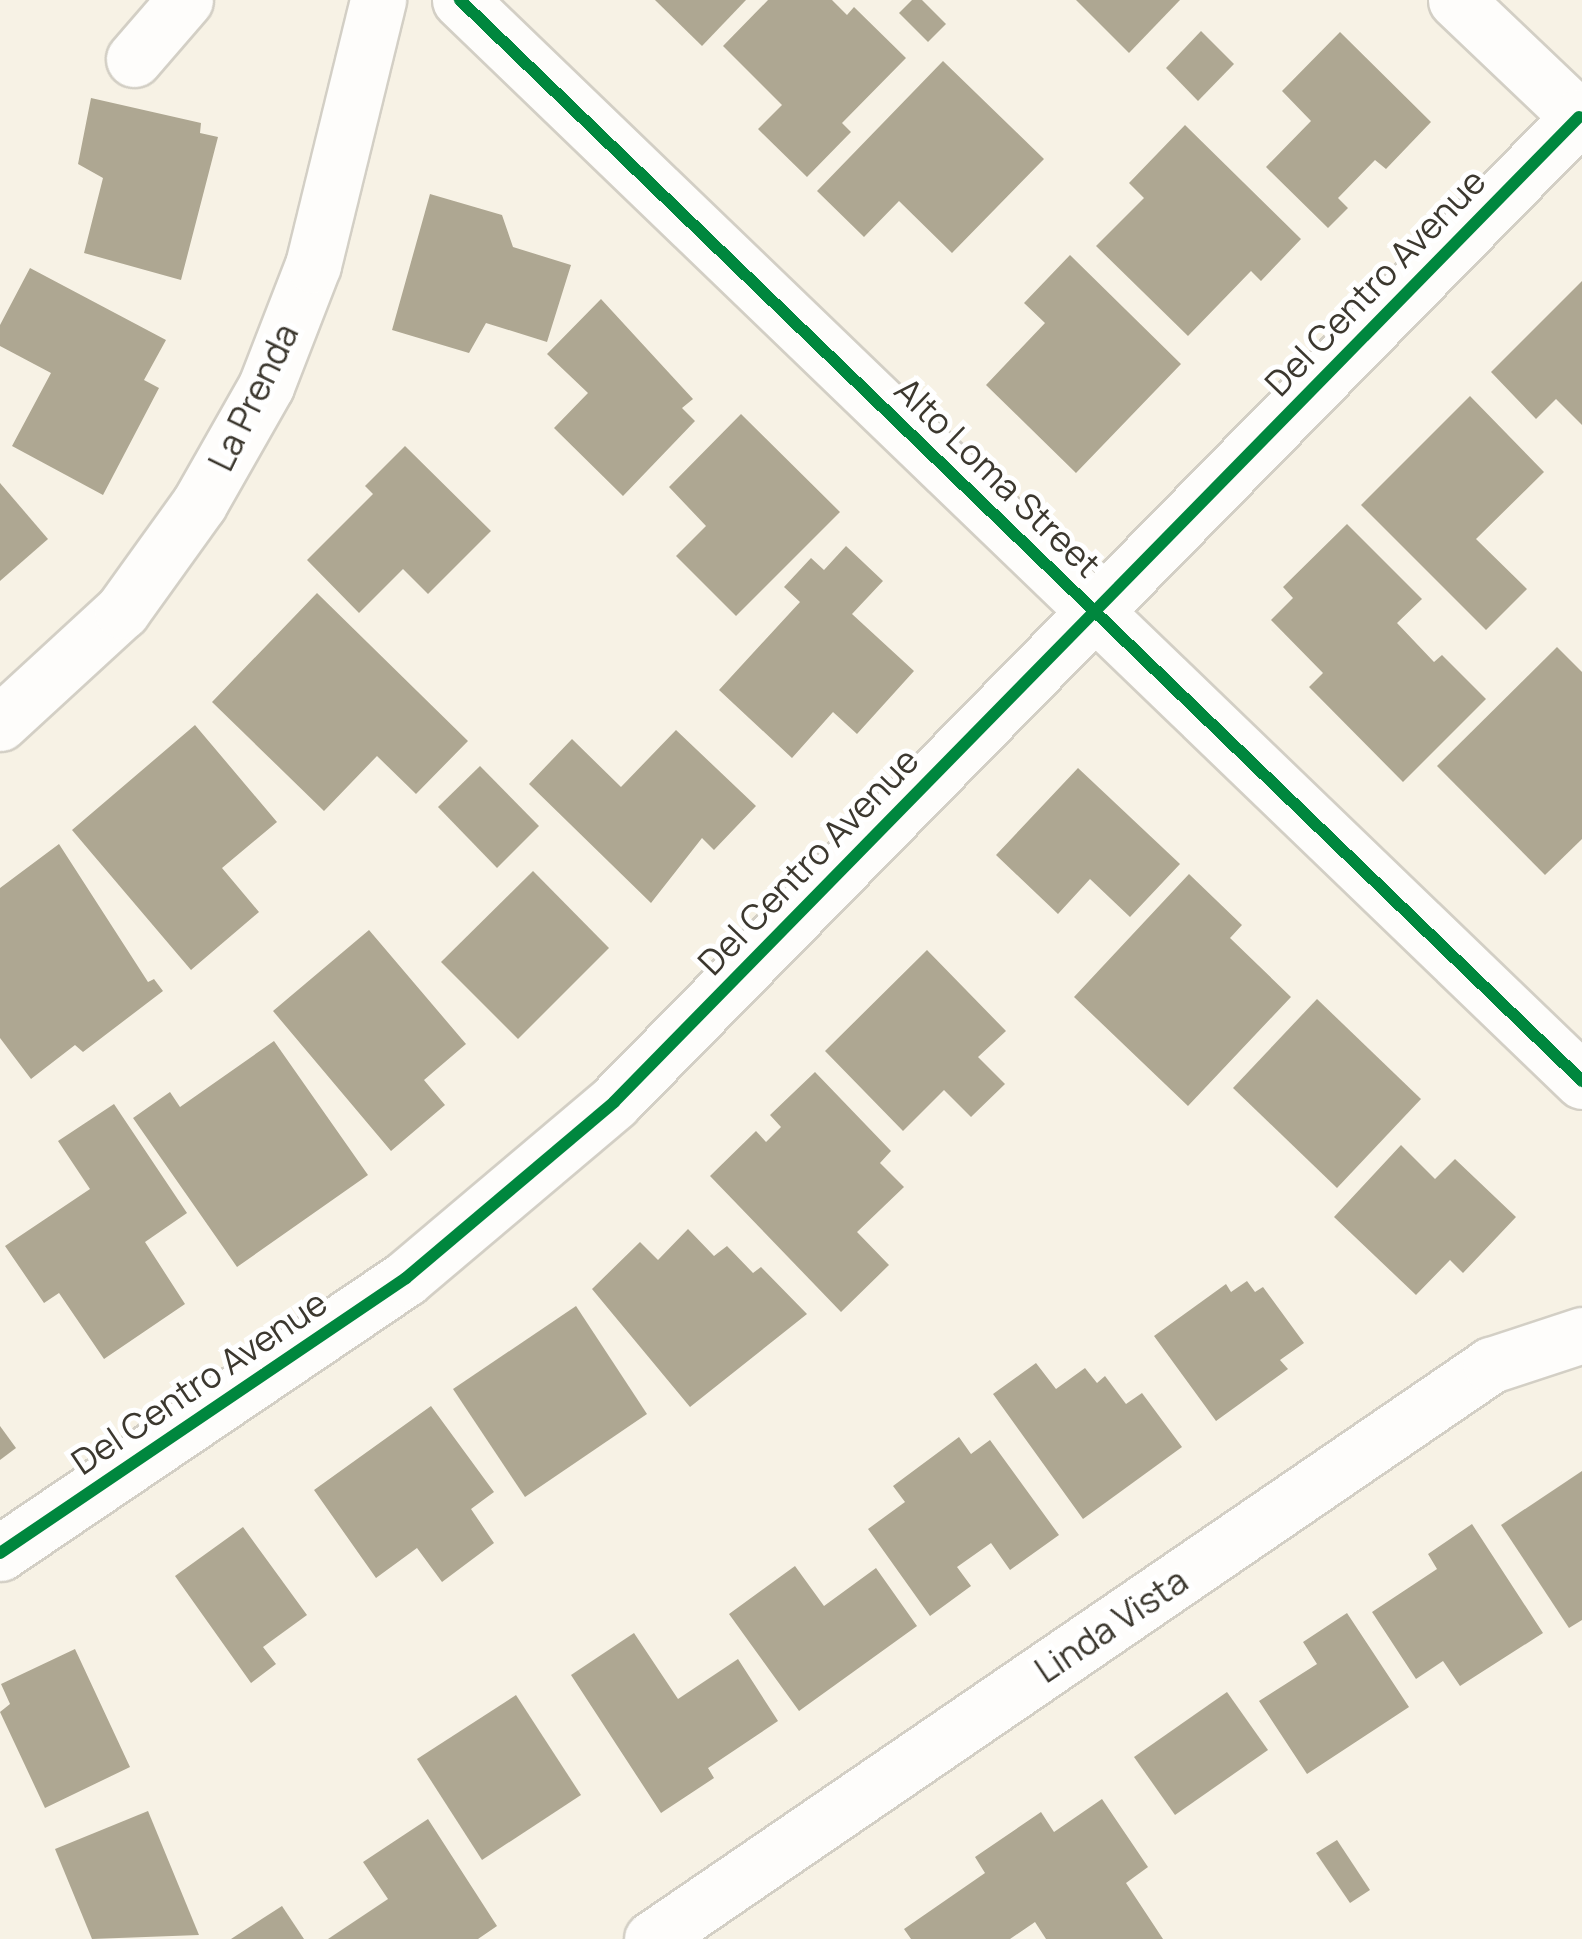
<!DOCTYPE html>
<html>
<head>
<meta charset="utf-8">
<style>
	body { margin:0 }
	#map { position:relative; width:1582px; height:1939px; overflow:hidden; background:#f7f2e5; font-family:Manrope,sans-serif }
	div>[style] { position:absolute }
	.building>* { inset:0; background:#aea792 }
	.roads { filter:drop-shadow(2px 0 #d3cfc5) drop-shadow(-2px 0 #d3cfc5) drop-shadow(0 2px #d3cfc5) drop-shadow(0 -2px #d3cfc5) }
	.street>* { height:55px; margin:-27.5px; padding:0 27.5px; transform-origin:27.5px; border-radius:27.5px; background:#fefdfb }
	.cycleway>* { height:12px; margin:-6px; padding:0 6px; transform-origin:6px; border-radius:6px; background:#00873e }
	span { translate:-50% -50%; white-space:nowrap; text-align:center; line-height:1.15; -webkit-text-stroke:10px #fff; paint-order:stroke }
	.street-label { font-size:35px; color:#3c382f }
</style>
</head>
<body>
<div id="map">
	<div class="building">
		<div style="clip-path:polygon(655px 0,746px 0,702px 46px)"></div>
		<div style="clip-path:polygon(768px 0,832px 0,847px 15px,854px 7px,906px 58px,842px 123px,851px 132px,807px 177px,758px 129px,782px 105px,723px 46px)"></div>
		<div style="clip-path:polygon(912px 0,922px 0,946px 24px,928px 42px,899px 13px)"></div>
		<div style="clip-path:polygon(1076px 0,1180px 0,1129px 53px)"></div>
		<div style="clip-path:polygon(1201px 31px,1234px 64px,1198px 101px,1166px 68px)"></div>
		<div style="clip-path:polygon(1340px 32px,1431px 122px,1386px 169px,1375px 160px,1338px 198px,1348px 208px,1328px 228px,1266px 167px,1311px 121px,1282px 91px)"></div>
		<div style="clip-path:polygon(943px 61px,1044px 159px,952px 253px,899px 201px,864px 237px,817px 191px)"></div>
		<div style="clip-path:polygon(91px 98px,201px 123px,200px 133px,218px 137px,181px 280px,84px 253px,103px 178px,78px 164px)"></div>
		<div style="clip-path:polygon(1185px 125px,1301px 239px,1261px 281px,1251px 271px,1188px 336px,1096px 246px,1144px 198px,1129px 183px)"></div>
		<div style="clip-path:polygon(430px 194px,502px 215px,513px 247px,571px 265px,547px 342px,486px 323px,469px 353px,392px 330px)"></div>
		<div style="clip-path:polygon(1070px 255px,1181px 364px,1076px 473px,986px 385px,1045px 323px,1024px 303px)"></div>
		<div style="clip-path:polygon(30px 268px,166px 340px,144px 380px,159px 388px,103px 495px,12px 446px,51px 373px,0 346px,0 325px)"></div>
		<div style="clip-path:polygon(1582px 281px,1582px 425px,1556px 399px,1536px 419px,1491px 372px)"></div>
		<div style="clip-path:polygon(601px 299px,693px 399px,682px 408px,695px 421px,623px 496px,554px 428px,588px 393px,547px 354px)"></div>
		<div style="clip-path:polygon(1470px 396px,1544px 472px,1476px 539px,1527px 589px,1486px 630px,1361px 505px)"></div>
		<div style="clip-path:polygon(741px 414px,840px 512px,736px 616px,676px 556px,706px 526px,669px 487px)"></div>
		<div style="clip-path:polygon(405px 446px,491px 531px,428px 594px,403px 569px,359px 613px,307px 560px,373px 494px,365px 486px)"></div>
		<div style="clip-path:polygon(0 483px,48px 539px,0 581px)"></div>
		<div style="clip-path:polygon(1347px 524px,1422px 599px,1397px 623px,1434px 662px,1442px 655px,1486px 699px,1403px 782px,1309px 687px,1323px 673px,1271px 620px,1293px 598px,1283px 587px)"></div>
		<div style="clip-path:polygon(846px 546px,883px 581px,852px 614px,914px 671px,857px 734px,833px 712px,792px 758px,719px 690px,800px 602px,784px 587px,811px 558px,824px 570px)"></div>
		<div style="clip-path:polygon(317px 593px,468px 741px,416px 794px,377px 756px,324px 811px,212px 702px)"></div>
		<div style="clip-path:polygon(1557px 647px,1582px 672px,1582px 839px,1545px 875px,1437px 766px)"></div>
		<div style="clip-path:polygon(195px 725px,277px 822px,222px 868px,259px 912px,191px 970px,72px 830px)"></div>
		<div style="clip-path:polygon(676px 730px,756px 806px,714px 850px,702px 838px,651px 903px,529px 784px,572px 739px,621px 787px)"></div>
		<div style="clip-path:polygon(480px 766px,539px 826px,497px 868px,438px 807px)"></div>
		<div style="clip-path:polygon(1078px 768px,1180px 864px,1130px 917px,1090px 879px,1058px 914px,996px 855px)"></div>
		<div style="clip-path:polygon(59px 844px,148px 982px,154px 979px,163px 991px,83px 1052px,75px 1045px,31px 1079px,0 1038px,0 888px)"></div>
		<div style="clip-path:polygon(533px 871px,609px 948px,518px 1039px,441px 962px)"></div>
		<div style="clip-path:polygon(1189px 874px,1242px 925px,1230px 938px,1291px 997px,1188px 1106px,1074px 997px)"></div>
		<div style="clip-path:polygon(369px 930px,466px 1044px,424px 1080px,445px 1105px,391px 1151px,273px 1011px)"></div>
		<div style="clip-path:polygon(927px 950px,1006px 1031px,978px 1057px,1005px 1084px,971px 1117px,944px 1090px,903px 1131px,825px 1051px)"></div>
		<div style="clip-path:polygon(1317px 999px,1421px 1099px,1337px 1188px,1233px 1088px)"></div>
		<div style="clip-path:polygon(274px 1041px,368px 1175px,237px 1267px,133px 1118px,170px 1092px,180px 1107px)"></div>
		<div style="clip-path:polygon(815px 1072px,891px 1151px,880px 1163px,904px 1187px,857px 1232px,889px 1265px,841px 1312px,710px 1176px,756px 1131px,766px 1142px,781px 1127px,770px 1115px)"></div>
		<div style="clip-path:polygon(114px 1104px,187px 1213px,145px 1242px,185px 1304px,104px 1359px,59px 1293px,44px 1303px,5px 1246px,90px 1189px,58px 1141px)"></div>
		<div style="clip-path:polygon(1401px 1145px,1435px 1179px,1455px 1159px,1516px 1217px,1463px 1273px,1450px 1260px,1416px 1295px,1334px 1217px)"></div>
		<div style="clip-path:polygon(688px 1229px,714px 1256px,727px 1246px,753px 1273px,761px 1267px,807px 1314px,690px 1407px,592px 1289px,640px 1242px,658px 1260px)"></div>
		<div style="clip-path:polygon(1247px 1281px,1255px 1292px,1263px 1287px,1304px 1343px,1280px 1360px,1288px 1369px,1216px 1421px,1154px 1336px,1226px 1284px,1231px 1292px)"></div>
		<div style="clip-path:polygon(576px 1306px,647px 1414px,525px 1497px,453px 1389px)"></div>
		<div style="clip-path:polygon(1036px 1363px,1056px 1389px,1085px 1368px,1097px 1383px,1105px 1376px,1126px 1404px,1142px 1393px,1182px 1447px,1083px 1519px,993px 1394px)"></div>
		<div style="clip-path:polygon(431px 1406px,494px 1492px,471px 1509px,494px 1543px,442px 1582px,417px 1548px,376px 1578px,314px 1490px)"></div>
		<div style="clip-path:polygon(0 1426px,16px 1448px,0 1460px)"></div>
		<div style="clip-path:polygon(959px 1437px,971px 1454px,990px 1440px,1059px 1535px,1010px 1570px,991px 1543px,957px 1567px,971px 1586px,930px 1616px,868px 1529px,905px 1502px,893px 1486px)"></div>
		<div style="clip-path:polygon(1582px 1471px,1582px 1620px,1569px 1628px,1501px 1525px)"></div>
		<div style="clip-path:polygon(1472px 1524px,1543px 1633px,1460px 1686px,1443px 1661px,1416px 1679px,1372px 1612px,1437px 1569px,1428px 1554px)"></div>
		<div style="clip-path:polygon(243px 1527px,307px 1615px,263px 1647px,276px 1664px,251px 1683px,175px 1576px)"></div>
		<div style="clip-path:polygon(795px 1566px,824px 1606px,876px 1568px,917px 1626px,799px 1711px,729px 1614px)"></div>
		<div style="clip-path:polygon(1347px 1613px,1409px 1707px,1307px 1774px,1259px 1701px,1317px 1664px,1303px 1642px)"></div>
		<div style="clip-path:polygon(634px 1633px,678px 1699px,738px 1659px,778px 1721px,708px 1768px,714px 1778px,661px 1813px,571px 1675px)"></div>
		<div style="clip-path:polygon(75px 1649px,130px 1767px,45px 1808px,0 1712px,10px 1704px,1px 1684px)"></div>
		<div style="clip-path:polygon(1227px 1692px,1268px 1750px,1175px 1815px,1134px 1757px)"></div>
		<div style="clip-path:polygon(516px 1695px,581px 1795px,482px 1860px,417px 1759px)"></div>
		<div style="clip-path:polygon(1102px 1799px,1148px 1867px,1126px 1883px,1163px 1939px,1046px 1939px,1035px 1922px,1010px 1939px,911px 1939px,904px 1929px,985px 1873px,975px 1857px,1041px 1812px,1054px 1832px)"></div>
		<div style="clip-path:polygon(148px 1811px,199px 1935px,92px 1939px,55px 1849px)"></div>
		<div style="clip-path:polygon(428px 1819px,497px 1926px,478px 1939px,328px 1939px,388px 1899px,363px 1862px)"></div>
		<div style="clip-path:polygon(1337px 1840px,1370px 1890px,1350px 1903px,1316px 1853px)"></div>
		<div style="clip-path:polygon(282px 1906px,304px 1939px,231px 1939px)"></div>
	</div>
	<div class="roads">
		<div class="street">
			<div style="left:460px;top:0;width:1558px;rotate:43.93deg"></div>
			<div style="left:1456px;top:0;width:174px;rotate:43.6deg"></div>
			<div style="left:134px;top:59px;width:78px;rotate:-49.2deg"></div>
			<div style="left:0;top:723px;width:166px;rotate:-42.6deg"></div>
			<div style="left:122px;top:611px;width:132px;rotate:-54.3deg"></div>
			<div style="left:199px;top:504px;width:136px;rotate:-60.4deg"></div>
			<div style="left:266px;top:386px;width:130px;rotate:-68.8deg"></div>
			<div style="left:313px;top:265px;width:273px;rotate:-76.2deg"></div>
			<div style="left:0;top:1553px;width:490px;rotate:-34.1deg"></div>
			<div style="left:406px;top:1278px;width:272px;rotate:-40.2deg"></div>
			<div style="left:614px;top:1102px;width:1379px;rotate:-45.59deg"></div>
			<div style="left:652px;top:1939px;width:1017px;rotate:-34.38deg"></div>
			<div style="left:1491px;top:1365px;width:96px;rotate:-18.2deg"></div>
		</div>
	</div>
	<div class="cycleway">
		<div style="left:460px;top:0;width:1558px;rotate:43.93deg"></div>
		<div style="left:0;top:1553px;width:490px;rotate:-34.1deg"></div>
		<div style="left:406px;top:1278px;width:272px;rotate:-40.2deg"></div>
		<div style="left:614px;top:1102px;width:1379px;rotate:-45.59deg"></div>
	</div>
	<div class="street-label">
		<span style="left:1375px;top:282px;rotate:-46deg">Del Centro Avenue</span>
		<span style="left:253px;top:397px;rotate:-64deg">La Prenda</span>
		<span style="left:998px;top:477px;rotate:44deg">Alto Loma Street</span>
		<span style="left:808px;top:861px;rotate:-46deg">Del Centro Avenue</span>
		<span style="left:199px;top:1382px;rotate:-34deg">Del Centro Avenue</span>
		<span style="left:1111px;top:1625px;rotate:-34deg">Linda Vista</span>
	</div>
</div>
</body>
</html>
